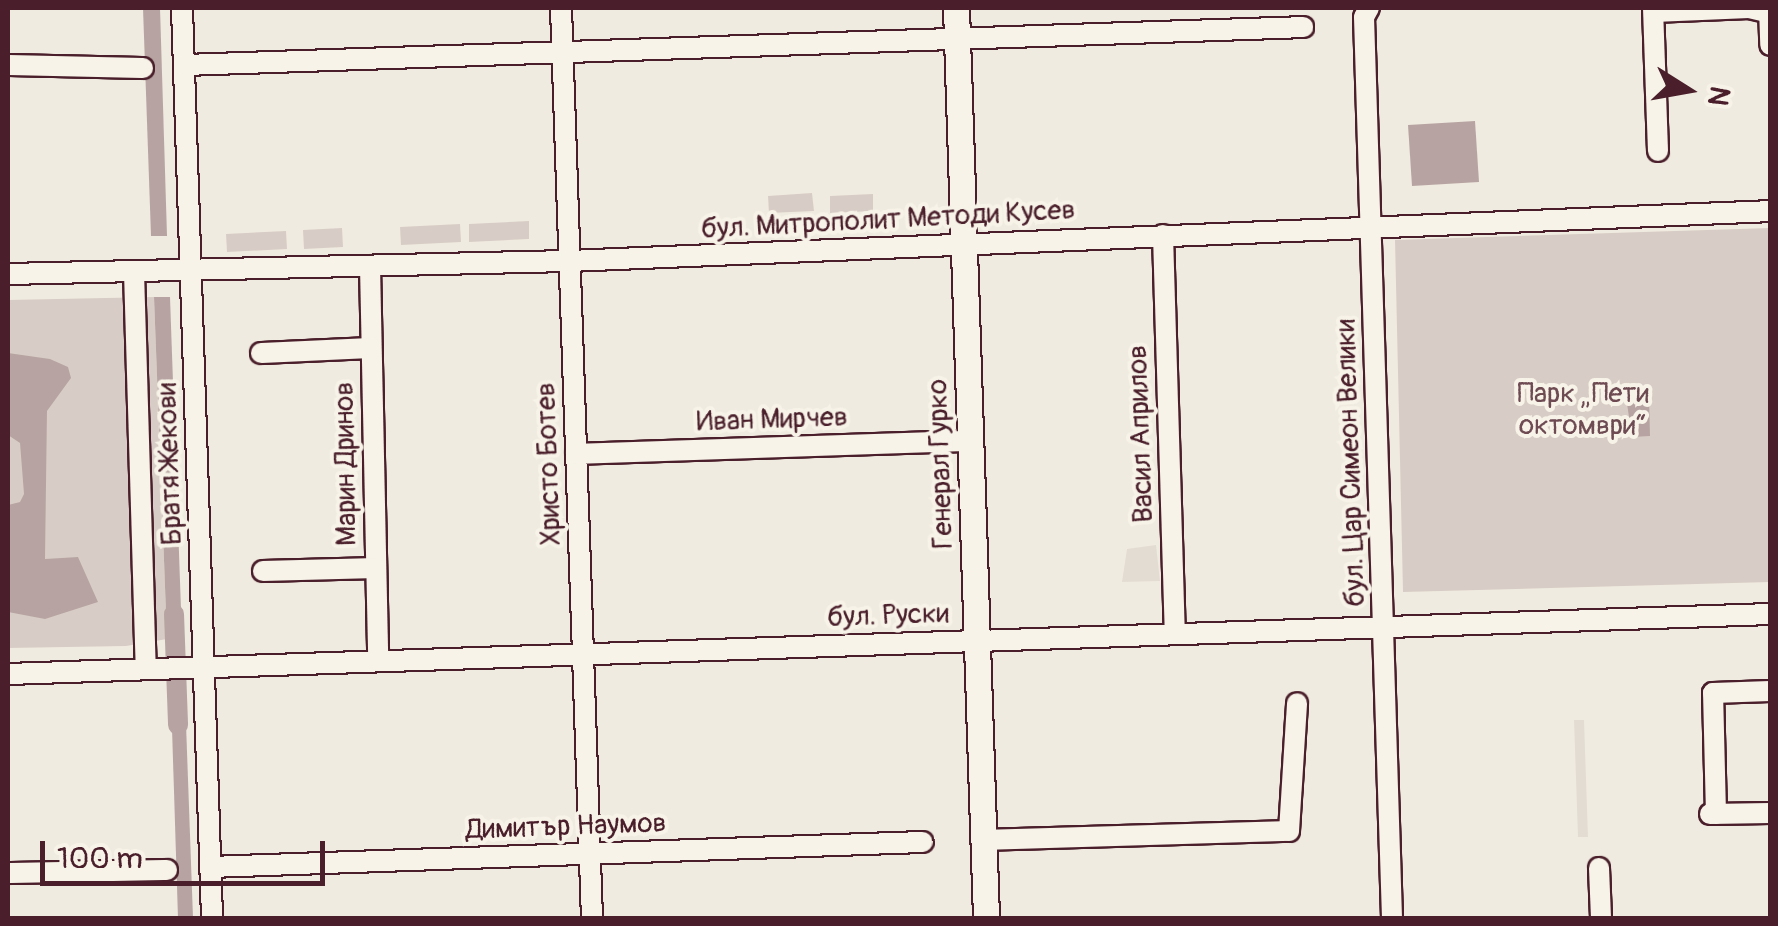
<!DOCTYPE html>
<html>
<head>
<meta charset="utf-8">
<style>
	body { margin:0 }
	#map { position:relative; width:1778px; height:926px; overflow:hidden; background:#f0ebe0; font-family:Pangolin,sans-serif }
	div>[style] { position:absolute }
	.built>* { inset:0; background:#e3dcd2 }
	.green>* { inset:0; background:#d8cdc6 }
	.water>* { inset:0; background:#b7a4a2 }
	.canal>* { height:20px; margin:-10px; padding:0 10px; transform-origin:10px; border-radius:10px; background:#b7a4a2 }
	.roads { filter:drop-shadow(2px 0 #4a1f2b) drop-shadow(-2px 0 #4a1f2b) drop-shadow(0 2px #4a1f2b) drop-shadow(0 -2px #4a1f2b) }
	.minor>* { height:20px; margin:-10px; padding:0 10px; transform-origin:10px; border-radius:10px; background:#f7f3e8 }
	.major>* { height:25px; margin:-12.5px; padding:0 12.5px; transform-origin:12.5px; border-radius:12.5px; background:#f7f3e8 }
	span { translate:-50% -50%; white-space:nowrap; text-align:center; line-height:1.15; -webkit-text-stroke:8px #f7f3e8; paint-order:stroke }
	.street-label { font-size:28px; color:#4a1f2b }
	.park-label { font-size:28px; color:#6e4a52 }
	.frame { position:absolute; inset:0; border:10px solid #4a1f2b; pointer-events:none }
	.north { position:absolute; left:1638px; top:40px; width:100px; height:100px; -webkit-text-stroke:8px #f7f3e8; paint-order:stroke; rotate:101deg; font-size:28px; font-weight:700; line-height:40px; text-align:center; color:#4a1f2b }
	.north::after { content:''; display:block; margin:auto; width:35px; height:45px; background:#4a1f2b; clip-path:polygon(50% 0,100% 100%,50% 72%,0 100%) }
	.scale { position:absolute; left:40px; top:841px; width:285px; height:45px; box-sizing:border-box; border:5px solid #4a1f2b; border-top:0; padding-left:12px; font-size:30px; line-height:35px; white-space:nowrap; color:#4a1f2b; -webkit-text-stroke:8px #f7f3e8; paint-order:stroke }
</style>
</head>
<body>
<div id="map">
	<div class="built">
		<div style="clip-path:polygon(1156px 545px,1160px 581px,1122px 582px,1127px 549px)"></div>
		<div style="clip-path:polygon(1574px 720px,1584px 720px,1588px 837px,1578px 837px)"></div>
	</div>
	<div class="green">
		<div style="clip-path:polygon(812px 193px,814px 211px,769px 213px,768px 196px)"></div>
		<div style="clip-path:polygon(873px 194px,873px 211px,830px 213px,830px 196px)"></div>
		<div style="clip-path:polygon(529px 221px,529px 239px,469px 242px,469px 224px)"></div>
		<div style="clip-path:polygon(460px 224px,461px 242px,401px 245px,400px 227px)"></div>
		<div style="clip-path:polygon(342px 228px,343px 247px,304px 249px,303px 230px)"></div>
		<div style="clip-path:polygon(1770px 228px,1770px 582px,1403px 592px,1395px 240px)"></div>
		<div style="clip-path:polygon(286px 231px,287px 249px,227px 252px,226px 234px)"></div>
		<div style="clip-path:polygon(154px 297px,167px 639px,126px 646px,8px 648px,8px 300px)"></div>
	</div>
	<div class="water">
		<div style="clip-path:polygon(143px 8px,160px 8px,167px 236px,151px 236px)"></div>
		<div style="clip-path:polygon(1475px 121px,1479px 182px,1412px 186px,1408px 125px)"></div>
		<div style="clip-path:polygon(154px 297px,170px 297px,182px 638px,167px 639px)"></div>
		<div style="clip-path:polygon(8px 353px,50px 359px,68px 367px,71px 378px,47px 411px,45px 559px,78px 557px,98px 602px,45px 619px,8px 612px,8px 505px,20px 502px,24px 494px,20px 443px,8px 435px)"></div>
		<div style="clip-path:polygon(1649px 396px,1650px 436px,1632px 437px,1626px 397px)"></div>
		<div style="clip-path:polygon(185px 696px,193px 918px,178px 918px,171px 697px)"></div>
	</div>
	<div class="canal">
		<div style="left:174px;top:614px;width:111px;rotate:87.9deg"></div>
	</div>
	<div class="roads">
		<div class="minor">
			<div style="left:182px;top:8px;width:910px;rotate:88.11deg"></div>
			<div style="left:561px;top:8px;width:911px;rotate:88.05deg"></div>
			<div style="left:1369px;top:8px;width:10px;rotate:119deg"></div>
			<div style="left:1364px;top:17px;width:901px;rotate:88.22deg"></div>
			<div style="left:1653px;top:8px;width:143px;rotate:88deg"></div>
			<div style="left:1769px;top:8px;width:37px;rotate:88deg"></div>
			<div style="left:1654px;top:12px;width:95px;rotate:-2.4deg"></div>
			<div style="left:1749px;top:8px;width:22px;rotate:13deg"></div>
			<div style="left:8px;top:65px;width:135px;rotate:1.3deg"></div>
			<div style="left:184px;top:65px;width:1120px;rotate:-1.94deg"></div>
			<div style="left:1163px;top:235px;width:396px;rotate:88.3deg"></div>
			<div style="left:370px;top:266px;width:395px;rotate:88.8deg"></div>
			<div style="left:134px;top:272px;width:397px;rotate:88.3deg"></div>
			<div style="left:8px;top:274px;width:561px;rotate:-1.33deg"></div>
			<div style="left:569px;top:261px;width:1202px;rotate:-2.38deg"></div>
			<div style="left:261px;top:353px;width:110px;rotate:-2.6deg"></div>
			<div style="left:576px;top:454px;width:394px;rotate:-1.9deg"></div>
			<div style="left:263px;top:571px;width:113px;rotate:-1.5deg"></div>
			<div style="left:8px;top:674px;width:1763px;rotate:-1.95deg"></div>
			<div style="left:1710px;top:814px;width:60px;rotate:-1deg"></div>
			<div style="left:1716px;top:814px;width:121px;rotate:-91.4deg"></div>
			<div style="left:1713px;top:693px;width:57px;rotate:-2deg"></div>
			<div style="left:983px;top:840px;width:306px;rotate:-1.7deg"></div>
			<div style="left:1289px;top:831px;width:128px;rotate:-86.4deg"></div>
			<div style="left:210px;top:867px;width:713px;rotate:-2.01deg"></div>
			<div style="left:1599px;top:868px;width:50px;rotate:87.7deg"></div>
			<div style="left:8px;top:873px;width:159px;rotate:-1.1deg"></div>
		</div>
		<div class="major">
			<div style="left:956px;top:8px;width:910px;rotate:88.11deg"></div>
		</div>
	</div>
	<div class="street-label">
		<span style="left:888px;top:220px;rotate:-3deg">бул. Митрополит Методи Кусев</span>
		<span style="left:772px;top:420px;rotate:-2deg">Иван Мирчев</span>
		<span style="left:1141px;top:434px;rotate:-92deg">Васил Априлов</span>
		<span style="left:1351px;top:463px;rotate:-92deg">бул. Цар Симеон Велики</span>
		<span style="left:170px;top:464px;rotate:-92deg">Братя Жекови</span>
		<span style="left:346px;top:464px;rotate:-91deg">Марин Дринов</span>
		<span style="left:549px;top:464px;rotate:-92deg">Христо Ботев</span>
		<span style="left:941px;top:464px;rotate:-92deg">Генерал Гурко</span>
		<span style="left:888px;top:616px;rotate:-2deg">бул. Руски</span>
		<span style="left:566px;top:827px;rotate:-2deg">Димитър Наумов</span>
	</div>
	<div class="park-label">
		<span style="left:1583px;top:410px">Парк „Пети<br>октомври“</span>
	</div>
	<div class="frame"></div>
	<div class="north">N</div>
	<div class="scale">100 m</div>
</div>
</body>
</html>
